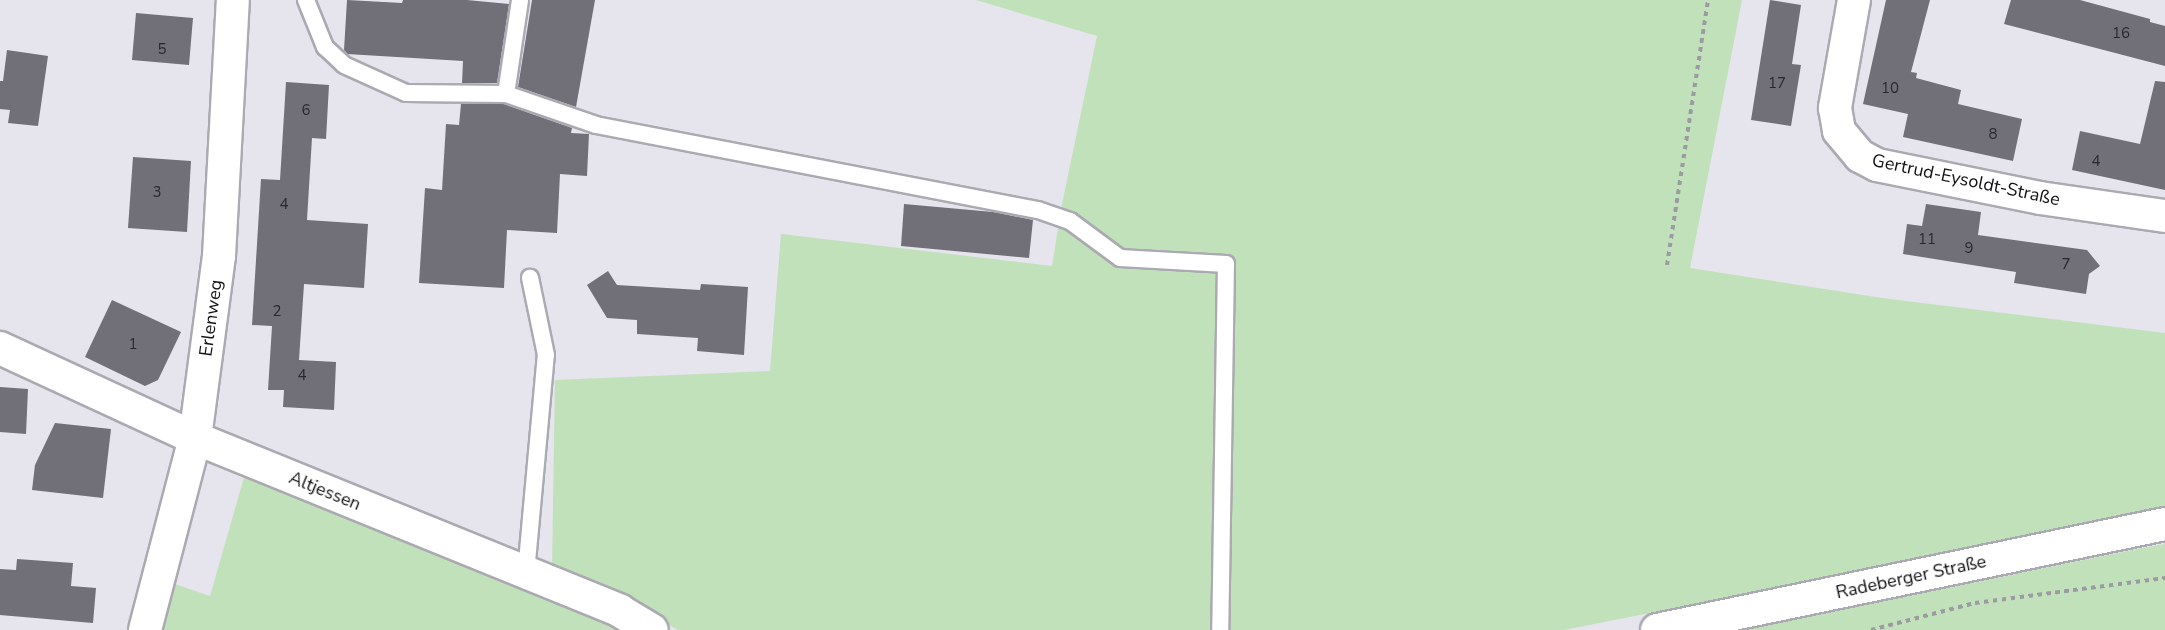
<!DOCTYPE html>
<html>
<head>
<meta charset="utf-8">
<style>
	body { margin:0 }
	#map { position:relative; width:2165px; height:630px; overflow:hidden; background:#e6e4ec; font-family:"Nunito Sans",sans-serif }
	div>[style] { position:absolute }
	.green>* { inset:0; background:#c1e1bb }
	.building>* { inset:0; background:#716f77 }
	.path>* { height:4px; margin-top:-2px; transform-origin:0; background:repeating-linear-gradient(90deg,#9c9ba1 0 4.5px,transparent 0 9px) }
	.roads { filter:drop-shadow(2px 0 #aba9b1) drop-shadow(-2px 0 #aba9b1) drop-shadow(0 2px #aba9b1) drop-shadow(0 -2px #aba9b1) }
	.service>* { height:16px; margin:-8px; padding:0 8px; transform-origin:8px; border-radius:8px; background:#fff }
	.minor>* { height:32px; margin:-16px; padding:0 16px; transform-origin:16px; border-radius:16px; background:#fff }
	span { translate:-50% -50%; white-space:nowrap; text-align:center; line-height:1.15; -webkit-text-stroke:4.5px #fff; paint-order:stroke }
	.number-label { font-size:15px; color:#2a282d }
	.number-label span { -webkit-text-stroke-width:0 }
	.street-label { font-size:18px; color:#121114 }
</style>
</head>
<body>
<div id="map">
	<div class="green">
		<div style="clip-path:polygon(976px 0,1742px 0,1690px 268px,1882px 298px,2165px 333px,2165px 511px,1564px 630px,678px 630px,628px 602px,552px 567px,555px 380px,770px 371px,781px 234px,1052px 266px,1062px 204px,1097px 36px)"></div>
		<div style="clip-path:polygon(245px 474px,552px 597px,623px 630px,154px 630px,166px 581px,210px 596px)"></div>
		<div style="clip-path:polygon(2165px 544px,2165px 630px,1743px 630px,2137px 549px)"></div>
	</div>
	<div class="building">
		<div style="clip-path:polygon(347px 0,402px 3px,403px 0,467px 0,509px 4px,497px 83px,462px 83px,463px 61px,347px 54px,344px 50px)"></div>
		<div style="clip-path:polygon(532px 0,595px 0,576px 107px,518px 87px)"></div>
		<div style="clip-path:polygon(1770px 0,1801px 5px,1792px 64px,1801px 65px,1791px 126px,1751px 120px)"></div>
		<div style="clip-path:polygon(1886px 0,1930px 0,1911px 72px,1917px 73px,1916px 78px,1961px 90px,1958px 104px,2022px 119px,2013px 161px,1903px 137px,1908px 114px,1863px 104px)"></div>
		<div style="clip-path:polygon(2011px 0,2080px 0,2150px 19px,2150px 22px,2165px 26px,2165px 66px,2004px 24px)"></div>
		<div style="clip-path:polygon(136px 13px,193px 18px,189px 65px,132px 60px)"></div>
		<div style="clip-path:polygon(7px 50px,48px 56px,38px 126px,8px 123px,10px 110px,0 109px,0 81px,3px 81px)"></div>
		<div style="clip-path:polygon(2155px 81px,2165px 82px,2165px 190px,2072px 170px,2080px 131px,2140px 144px)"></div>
		<div style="clip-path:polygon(286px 82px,329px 85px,326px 139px,312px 138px,307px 220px,368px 224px,364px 288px,304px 284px,299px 360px,336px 362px,334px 410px,283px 407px,284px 390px,268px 390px,272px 326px,252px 325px,261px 179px,280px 180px)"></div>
		<div style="clip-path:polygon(461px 104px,504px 104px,572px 128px,571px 133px,589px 134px,587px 176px,560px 174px,557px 233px,507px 230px,504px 288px,419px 283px,425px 188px,442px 190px,446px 124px,459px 125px)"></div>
		<div style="clip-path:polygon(133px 157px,191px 161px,187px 232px,128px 228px)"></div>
		<div style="clip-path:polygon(904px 204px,993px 212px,1033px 220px,1029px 258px,901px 246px)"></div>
		<div style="clip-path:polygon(1926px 204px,1981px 212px,1978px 235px,2087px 250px,2100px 266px,2089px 274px,2086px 294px,2014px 283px,2016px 272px,1903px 254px,1907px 224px,1922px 226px)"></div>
		<div style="clip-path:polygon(608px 271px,617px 285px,700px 290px,701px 284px,748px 287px,744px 355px,697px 351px,698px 338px,637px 334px,637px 320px,607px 318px,587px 285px)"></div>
		<div style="clip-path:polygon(112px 300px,181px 332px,158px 380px,145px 386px,85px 357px)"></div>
		<div style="clip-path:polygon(0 387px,28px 389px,26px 434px,0 432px)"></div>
		<div style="clip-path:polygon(55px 423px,111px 429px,103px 498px,32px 490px,35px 465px)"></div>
		<div style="clip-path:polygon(17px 559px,73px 563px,71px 586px,96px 588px,93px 623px,0 615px,0 569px,16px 570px)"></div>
	</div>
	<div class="path">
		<div style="left:1667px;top:265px;width:268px;rotate:-81.2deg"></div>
		<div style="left:1871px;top:630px;width:107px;rotate:-14.6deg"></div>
		<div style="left:1975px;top:603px;width:192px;rotate:-7.5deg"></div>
	</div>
	<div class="roads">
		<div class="service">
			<div style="left:306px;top:0;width:51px;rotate:68deg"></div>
			<div style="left:325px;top:47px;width:26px;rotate:43deg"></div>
			<div style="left:344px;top:65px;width:68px;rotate:24.3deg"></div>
			<div style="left:406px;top:93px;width:100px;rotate:0.6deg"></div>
			<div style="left:506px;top:94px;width:95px;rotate:19deg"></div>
			<div style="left:596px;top:125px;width:450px;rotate:10.9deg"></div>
			<div style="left:1038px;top:210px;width:34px;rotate:19deg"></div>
			<div style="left:1070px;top:221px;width:62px;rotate:36.5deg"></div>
			<div style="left:1120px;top:258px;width:106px;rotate:3.2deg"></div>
			<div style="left:1226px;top:264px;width:366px;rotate:90.9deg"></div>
			<div style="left:506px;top:94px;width:95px;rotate:-81.5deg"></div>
			<div style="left:526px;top:573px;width:219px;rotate:-84.8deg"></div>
			<div style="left:546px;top:355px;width:79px;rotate:-101.7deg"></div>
		</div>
		<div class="minor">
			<div style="left:1854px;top:0;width:110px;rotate:100deg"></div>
			<div style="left:1835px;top:108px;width:23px;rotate:80deg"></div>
			<div style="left:1839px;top:131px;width:33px;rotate:50deg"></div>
			<div style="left:1860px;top:156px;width:19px;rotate:28deg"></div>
			<div style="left:1877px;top:165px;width:166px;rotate:11.4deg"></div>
			<div style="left:2040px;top:198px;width:126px;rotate:8.2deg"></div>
			<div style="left:0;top:348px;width:215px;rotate:24.8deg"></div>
			<div style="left:195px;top:438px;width:459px;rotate:22.1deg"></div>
			<div style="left:620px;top:611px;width:37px;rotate:31deg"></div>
			<div style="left:145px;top:630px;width:198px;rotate:-75.4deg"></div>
			<div style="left:195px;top:438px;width:184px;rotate:-82.5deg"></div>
			<div style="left:219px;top:256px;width:256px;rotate:-86.9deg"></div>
			<div style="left:1657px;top:630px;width:519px;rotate:-11.79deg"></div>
		</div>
	</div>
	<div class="number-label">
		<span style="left:2121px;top:34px">16</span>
		<span style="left:162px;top:50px">5</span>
		<span style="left:1777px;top:84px">17</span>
		<span style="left:1890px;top:89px">10</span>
		<span style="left:306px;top:111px">6</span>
		<span style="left:1993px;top:135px">8</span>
		<span style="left:2096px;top:162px">4</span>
		<span style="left:157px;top:193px">3</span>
		<span style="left:284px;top:205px">4</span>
		<span style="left:1927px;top:240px">11</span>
		<span style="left:1969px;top:249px">9</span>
		<span style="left:2066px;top:265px">7</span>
		<span style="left:277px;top:312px">2</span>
		<span style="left:133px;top:345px">1</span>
		<span style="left:302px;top:376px">4</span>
	</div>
	<div class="street-label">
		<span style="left:1966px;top:180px;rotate:12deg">Gertrud-Eysoldt-Straße</span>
		<span style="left:211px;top:318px;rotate:-82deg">Erlenweg</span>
		<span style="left:325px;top:491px;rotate:22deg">Altjessen</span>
		<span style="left:1911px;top:577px;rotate:-12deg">Radeberger Straße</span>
	</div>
</div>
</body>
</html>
